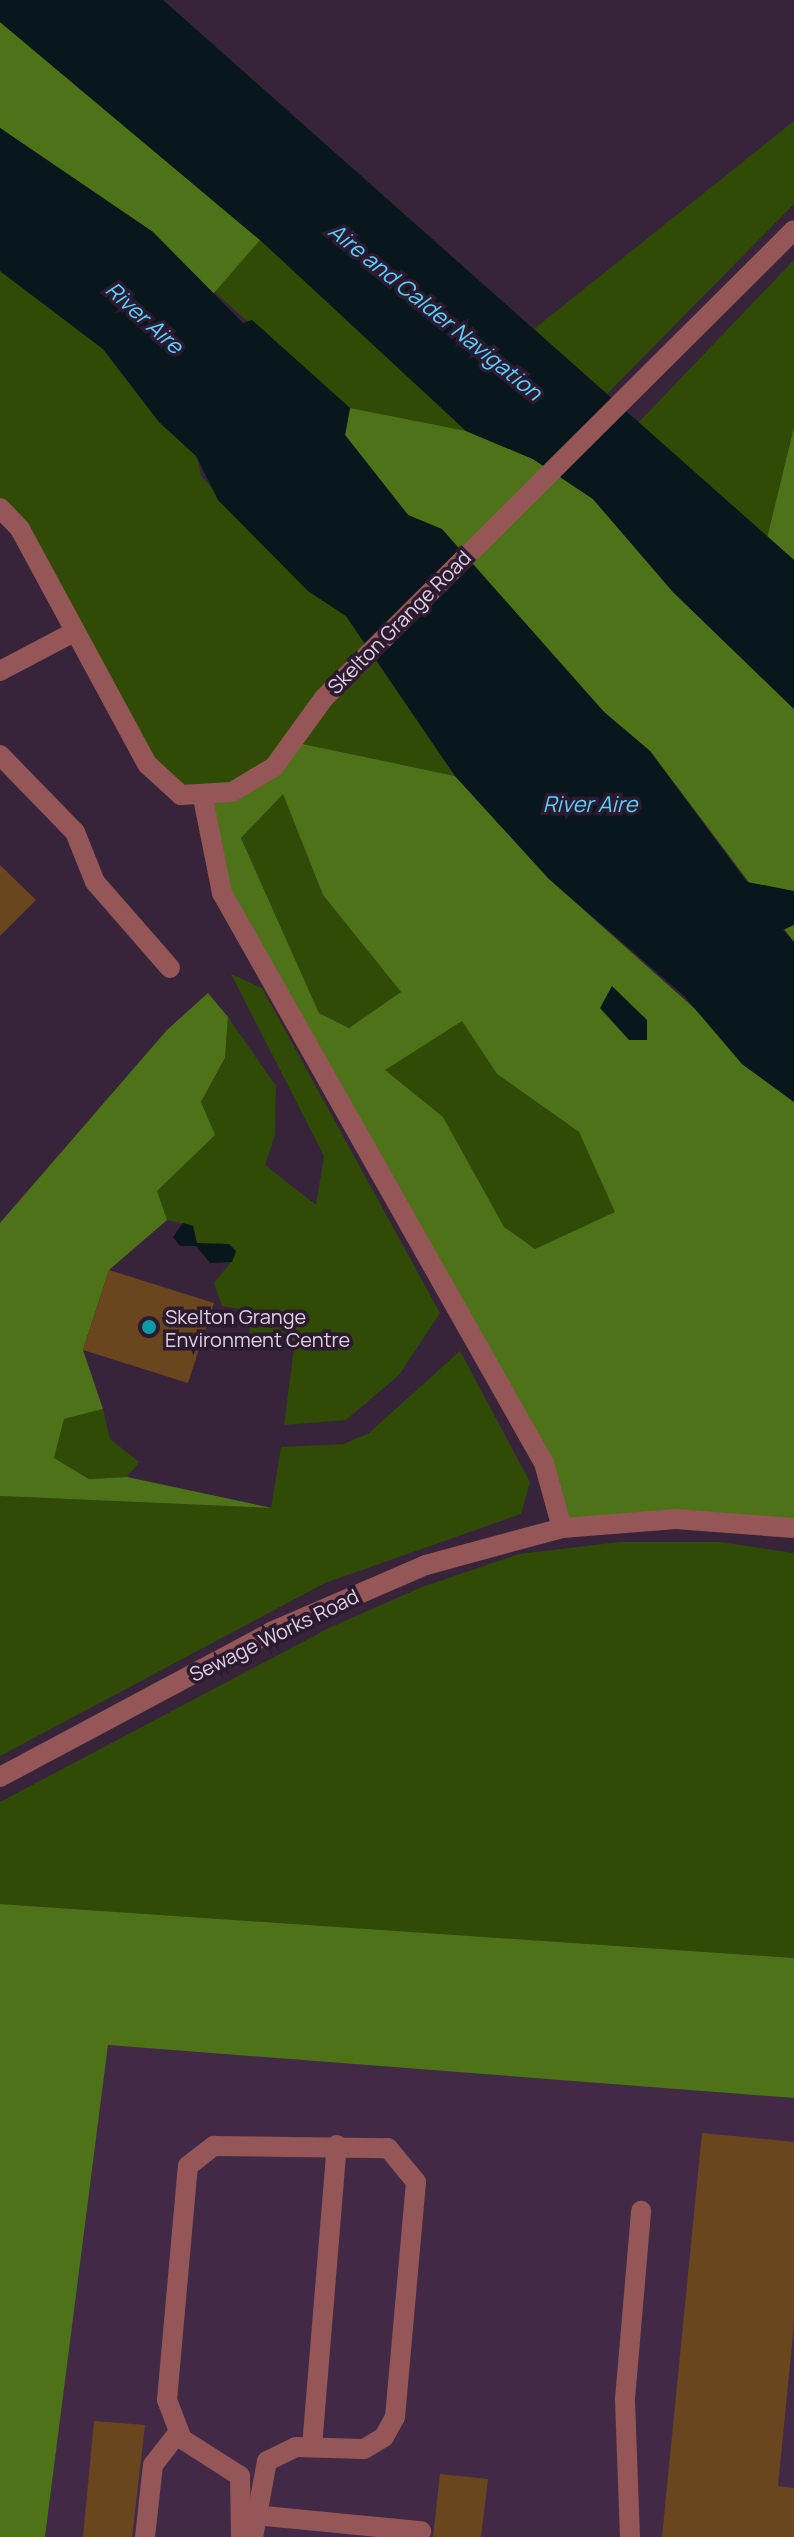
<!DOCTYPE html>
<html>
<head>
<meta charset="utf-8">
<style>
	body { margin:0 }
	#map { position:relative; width:794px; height:2537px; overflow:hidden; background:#37243b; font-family:Manrope,sans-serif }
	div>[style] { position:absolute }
	.built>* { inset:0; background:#422a47 }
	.green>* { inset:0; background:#304b05 }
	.forest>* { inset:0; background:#4e7218 }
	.water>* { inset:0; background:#07171c }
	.building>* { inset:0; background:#6a461e }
	.minor>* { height:20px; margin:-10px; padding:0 10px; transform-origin:10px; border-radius:10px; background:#945656 }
	.dots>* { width:22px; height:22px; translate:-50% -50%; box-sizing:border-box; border:4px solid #2c1a31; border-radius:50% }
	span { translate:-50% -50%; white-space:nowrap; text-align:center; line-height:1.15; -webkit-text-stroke:7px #2c1a31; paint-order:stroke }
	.street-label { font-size:20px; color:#dfd3e2 }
	.poi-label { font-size:20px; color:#dfd3e2 }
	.left { translate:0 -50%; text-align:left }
	.water-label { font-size:22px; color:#57d4fc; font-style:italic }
</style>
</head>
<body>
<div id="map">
	<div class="built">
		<div style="clip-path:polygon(108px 2045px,794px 2098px,794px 2537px,45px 2537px)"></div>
	</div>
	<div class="green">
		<div style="clip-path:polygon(0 22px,260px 240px,485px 443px,353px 416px,180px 261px,52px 158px,0 128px)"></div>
		<div style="clip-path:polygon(794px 121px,794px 204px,607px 394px,534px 329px)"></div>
		<div style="clip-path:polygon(794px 260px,794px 427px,767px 538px,638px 423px)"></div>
		<div style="clip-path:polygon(0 271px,103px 349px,159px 422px,197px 456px,201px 476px,308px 591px,346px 616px,455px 776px,298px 743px,203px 798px,162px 781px,0 508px)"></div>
		<div style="clip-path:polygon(283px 793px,323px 895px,401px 992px,349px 1028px,319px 1013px,241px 838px)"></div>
		<div style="clip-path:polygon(231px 974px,262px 988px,440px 1313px,399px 1375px,346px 1420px,284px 1425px,295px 1341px,249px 1333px,252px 1311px,222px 1306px,214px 1283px,232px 1261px,197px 1243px,193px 1226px,167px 1220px,156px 1191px,214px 1135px,201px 1102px,225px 1059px,228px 1017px,276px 1086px,275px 1135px,265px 1165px,316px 1205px,324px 1156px)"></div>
		<div style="clip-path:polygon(462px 1020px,497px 1074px,579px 1132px,616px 1212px,535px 1249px,504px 1228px,443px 1117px,384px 1070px)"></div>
		<div style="clip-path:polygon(460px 1351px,530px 1482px,521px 1514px,325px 1583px,0 1756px,0 1496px,271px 1508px,281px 1447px,344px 1444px,369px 1433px)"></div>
		<div style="clip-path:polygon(103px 1409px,110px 1439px,139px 1462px,127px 1477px,89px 1479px,54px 1458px,64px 1419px)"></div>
		<div style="clip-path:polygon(620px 1542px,720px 1542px,794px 1553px,794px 1958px,0 1904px,0 1802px,329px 1628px,422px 1587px,519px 1554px)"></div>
	</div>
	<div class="forest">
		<div style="clip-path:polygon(0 22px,260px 240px,213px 294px,153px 232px,0 128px)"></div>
		<div style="clip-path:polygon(350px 408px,466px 431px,533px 459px,593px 499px,673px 592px,794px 709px,794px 942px,650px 751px,604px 712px,442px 530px,408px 515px,345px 435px)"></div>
		<div style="clip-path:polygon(794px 427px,794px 560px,767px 538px)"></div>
		<div style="clip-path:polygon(evenodd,298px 743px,455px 776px,549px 879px,722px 1033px,742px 1064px,794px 1102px,794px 1528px,562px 1528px,544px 1463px,222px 893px,203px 798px,298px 743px,283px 794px,323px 895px,401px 992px,349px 1028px,319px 1013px,241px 838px,283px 794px,298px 743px,462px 1021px,497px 1074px,579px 1132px,615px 1212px,535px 1249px,504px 1227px,443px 1117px,385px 1070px,462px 1021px)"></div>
		<div style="clip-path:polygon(208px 993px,228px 1017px,225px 1058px,201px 1102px,215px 1135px,157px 1191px,167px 1220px,109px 1270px,83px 1350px,103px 1409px,64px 1419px,54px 1458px,89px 1479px,127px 1477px,272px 1508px,0 1496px,0 1223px,167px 1030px)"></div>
		<div style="clip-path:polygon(0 1904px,794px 1958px,794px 2098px,108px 2045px,45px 2537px,0 2537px)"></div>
	</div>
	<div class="water">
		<div style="clip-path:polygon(0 0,163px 0,794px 560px,794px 709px,673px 592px,593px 499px,533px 459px,466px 431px,260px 240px,0 22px)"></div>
		<div style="clip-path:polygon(0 128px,153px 232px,243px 323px,252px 320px,350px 408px,345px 435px,408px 515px,442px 529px,604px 712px,650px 751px,747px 882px,794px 891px,794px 925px,783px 930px,794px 942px,794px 1102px,742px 1064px,684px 996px,549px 879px,455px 776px,346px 616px,308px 591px,218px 500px,196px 456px,159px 422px,103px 349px,0 271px)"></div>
		<div style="clip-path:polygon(612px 986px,647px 1020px,647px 1040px,629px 1040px,600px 1008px)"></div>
		<div style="clip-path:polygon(183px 1223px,193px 1226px,197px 1243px,229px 1244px,236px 1251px,232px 1262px,210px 1263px,196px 1246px,180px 1246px,173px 1237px)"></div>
	</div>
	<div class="building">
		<div style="clip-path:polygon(0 865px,36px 900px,0 936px)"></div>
		<div style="clip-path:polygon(109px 1270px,214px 1303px,188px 1383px,83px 1350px)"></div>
		<div style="clip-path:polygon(702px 2133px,794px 2142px,794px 2324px,778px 2486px,794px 2488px,794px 2537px,662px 2537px)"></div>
		<div style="clip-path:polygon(94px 2421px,145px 2425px,132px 2537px,83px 2537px)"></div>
		<div style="clip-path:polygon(440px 2474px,488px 2479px,481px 2537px,433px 2537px)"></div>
	</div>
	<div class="minor">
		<div style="left:0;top:508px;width:29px;rotate:46deg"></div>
		<div style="left:20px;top:529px;width:267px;rotate:61.6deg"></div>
		<div style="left:147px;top:764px;width:46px;rotate:42.4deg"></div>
		<div style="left:181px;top:795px;width:51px;rotate:-3.4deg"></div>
		<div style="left:232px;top:792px;width:49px;rotate:-30.8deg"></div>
		<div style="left:274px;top:767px;width:85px;rotate:-54.1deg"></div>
		<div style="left:324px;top:698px;width:663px;rotate:-44.88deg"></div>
		<div style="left:0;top:671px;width:81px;rotate:-27.8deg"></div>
		<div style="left:0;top:755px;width:107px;rotate:45.8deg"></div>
		<div style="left:75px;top:832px;width:54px;rotate:68.2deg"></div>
		<div style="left:95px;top:882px;width:114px;rotate:48.9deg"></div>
		<div style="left:203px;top:798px;width:97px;rotate:78.7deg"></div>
		<div style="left:222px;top:893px;width:655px;rotate:60.54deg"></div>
		<div style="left:544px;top:1463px;width:67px;rotate:74.5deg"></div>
		<div style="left:0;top:1777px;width:307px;rotate:-28.1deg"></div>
		<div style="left:271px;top:1632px;width:169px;rotate:-23.4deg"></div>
		<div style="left:426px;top:1565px;width:141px;rotate:-15.2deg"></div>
		<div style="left:562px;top:1528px;width:114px;rotate:-4.5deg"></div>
		<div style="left:676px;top:1519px;width:118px;rotate:4.4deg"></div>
		<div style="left:312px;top:2447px;width:303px;rotate:-85.3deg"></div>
		<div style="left:243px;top:2514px;width:179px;rotate:5.5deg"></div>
		<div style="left:145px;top:2537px;width:72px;rotate:-83.7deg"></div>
		<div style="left:153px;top:2465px;width:41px;rotate:-52deg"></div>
		<div style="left:241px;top:2537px;width:61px;rotate:-90.9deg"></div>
		<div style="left:240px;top:2476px;width:69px;rotate:-147.5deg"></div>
		<div style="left:182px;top:2439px;width:42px;rotate:-111deg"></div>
		<div style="left:167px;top:2400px;width:235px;rotate:-84.9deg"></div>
		<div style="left:188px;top:2166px;width:33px;rotate:-38deg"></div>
		<div style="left:214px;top:2146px;width:174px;rotate:0.7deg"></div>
		<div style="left:388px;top:2148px;width:44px;rotate:50.5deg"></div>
		<div style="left:416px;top:2182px;width:236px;rotate:95.1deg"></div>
		<div style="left:395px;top:2417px;width:23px;rotate:119deg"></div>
		<div style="left:384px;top:2437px;width:23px;rotate:149deg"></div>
		<div style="left:364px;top:2449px;width:68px;rotate:-178.3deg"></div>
		<div style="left:296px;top:2447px;width:32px;rotate:154deg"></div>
		<div style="left:267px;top:2461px;width:77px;rotate:100.4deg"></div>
		<div style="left:630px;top:2537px;width:138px;rotate:-92.1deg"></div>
		<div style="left:625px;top:2399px;width:189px;rotate:-85.1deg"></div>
	</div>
	<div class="dots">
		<div style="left:149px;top:1327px;background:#0f9aa8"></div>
	</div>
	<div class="street-label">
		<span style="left:399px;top:622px;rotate:-45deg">Skelton Grange Road</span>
		<span style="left:274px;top:1635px;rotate:-26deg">Sewage Works Road</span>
	</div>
	<div class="poi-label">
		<span class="left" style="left:165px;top:1328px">Skelton Grange<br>Environment Centre</span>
	</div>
	<div class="water-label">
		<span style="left:435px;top:312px;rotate:39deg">Aire and Calder Navigation</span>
		<span style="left:144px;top:318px;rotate:42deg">River Aire</span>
		<span style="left:590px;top:805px">River Aire</span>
	</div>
</div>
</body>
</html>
